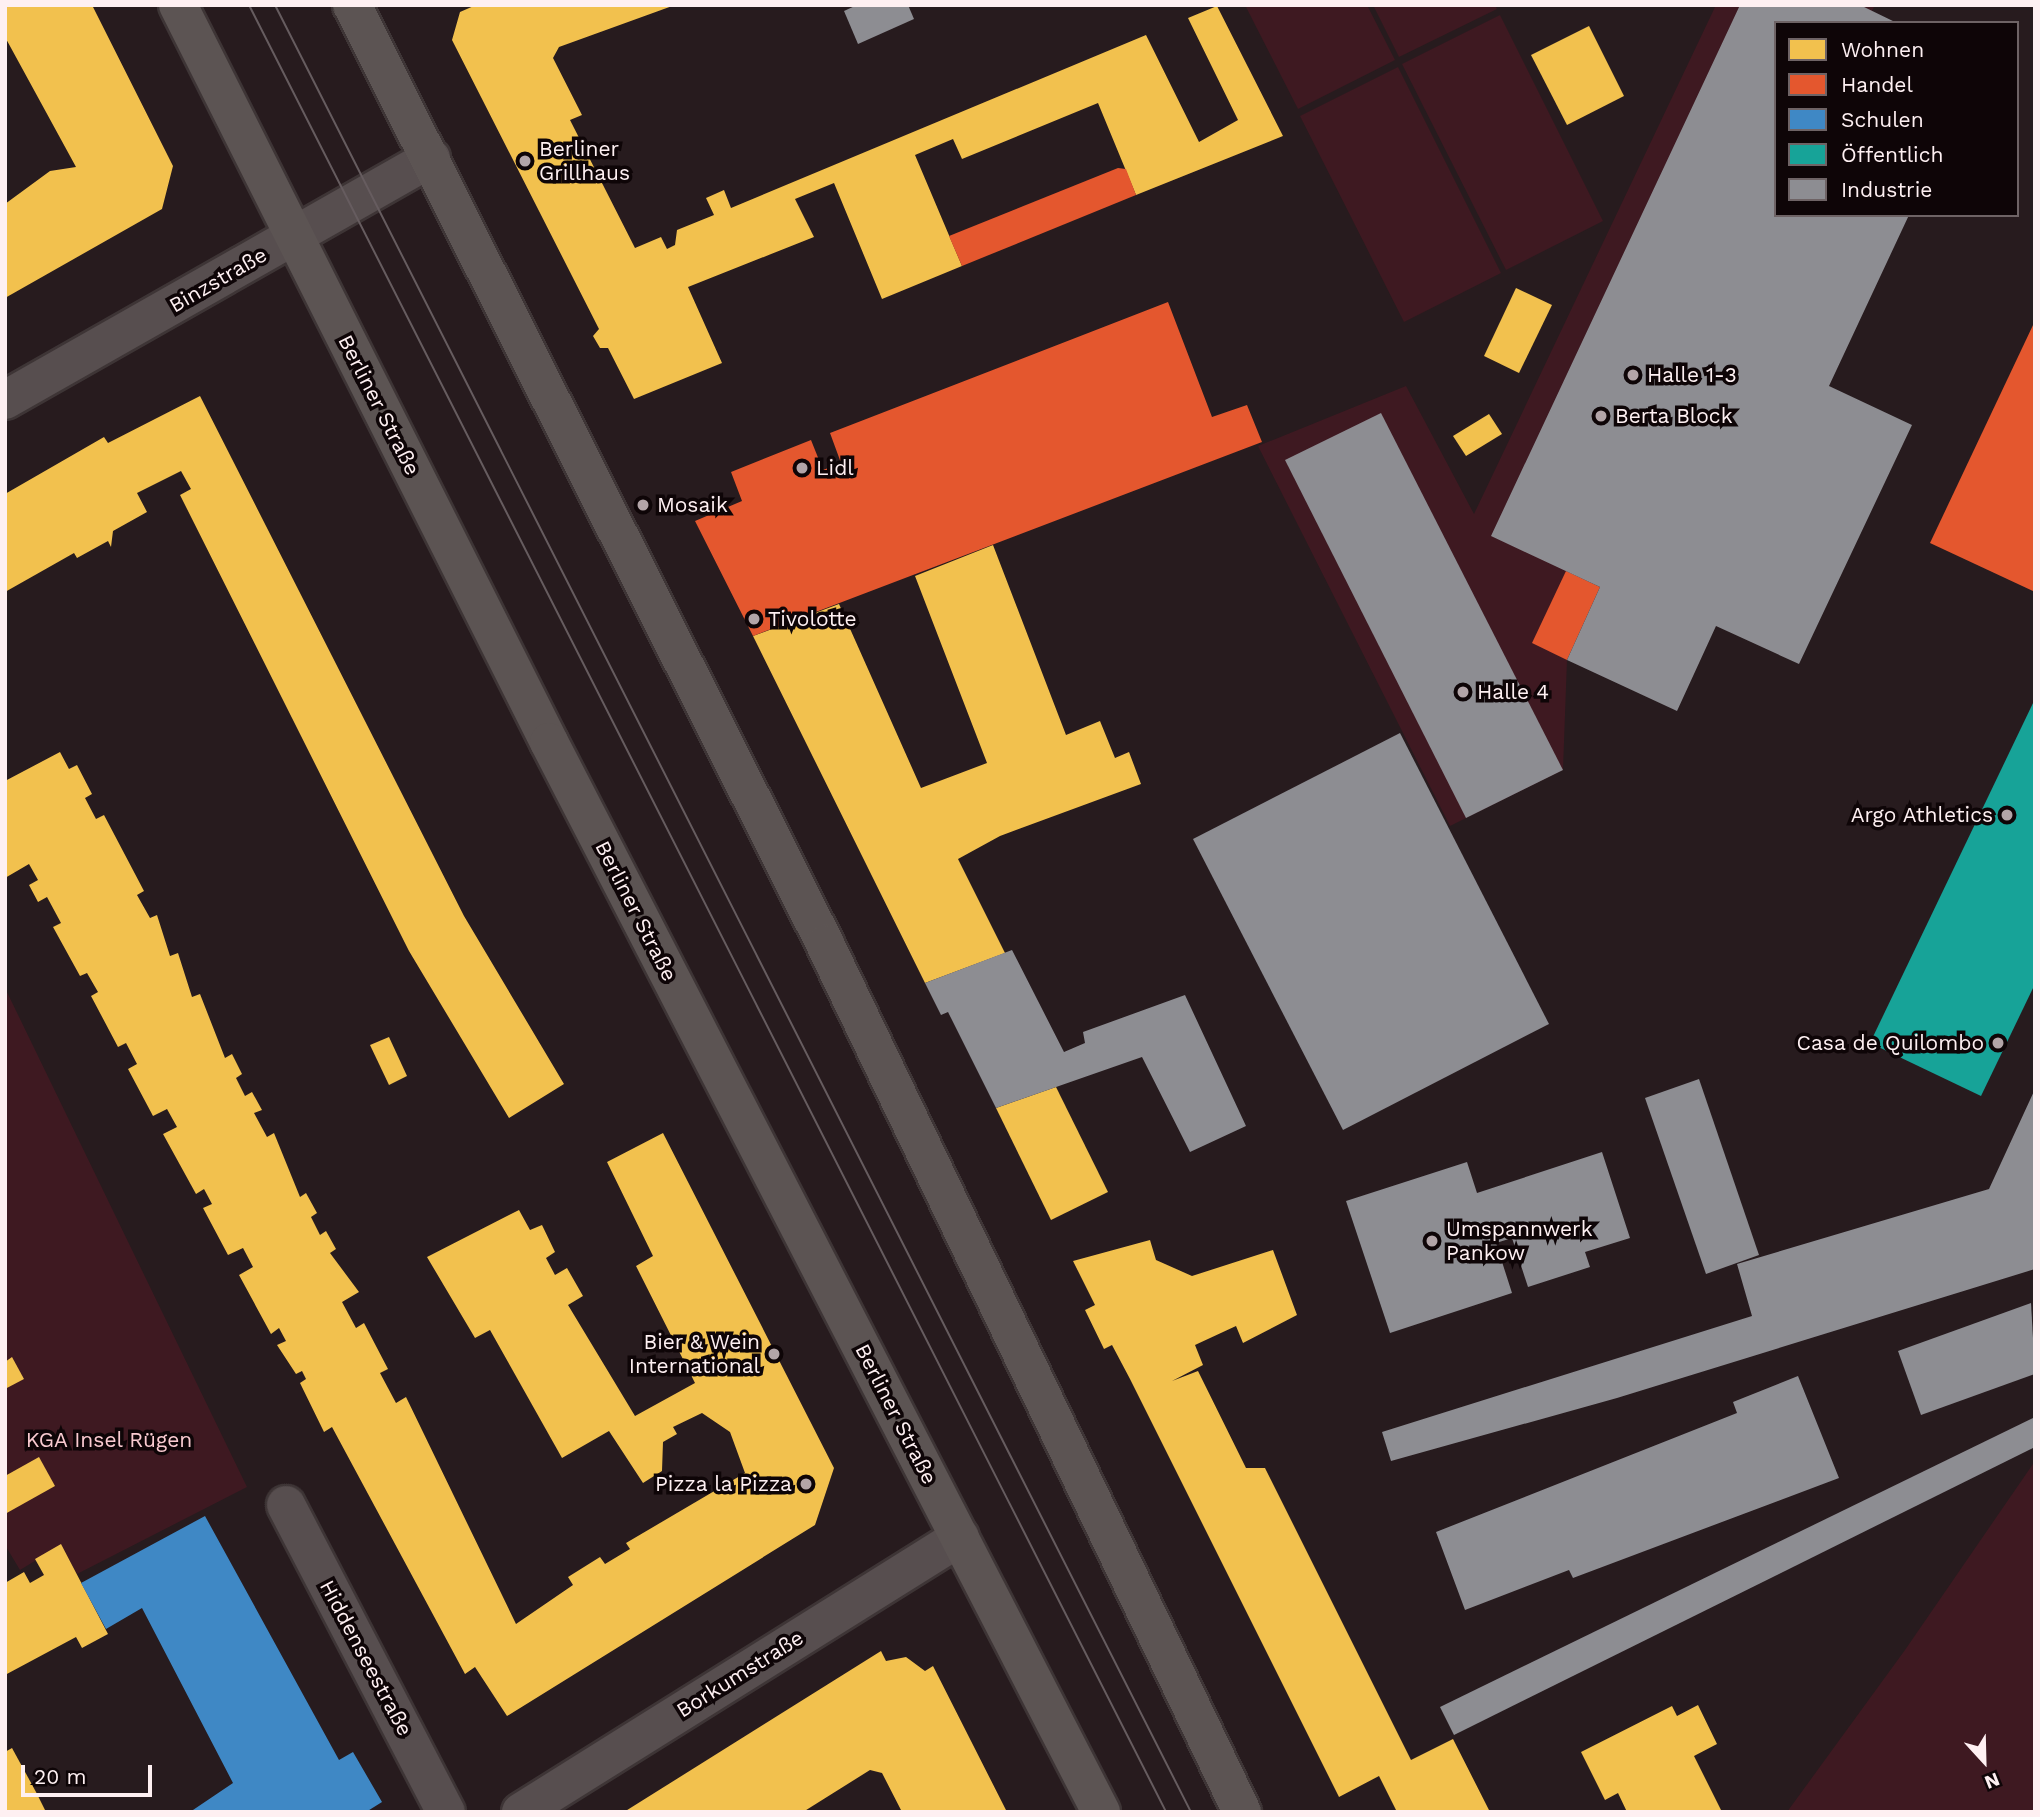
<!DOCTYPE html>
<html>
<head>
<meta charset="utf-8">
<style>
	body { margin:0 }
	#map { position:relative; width:2040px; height:1817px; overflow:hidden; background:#271b1e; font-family:"Work Sans",sans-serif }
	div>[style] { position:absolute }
	.green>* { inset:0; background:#3e1921 }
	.homes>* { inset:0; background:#f2c14e }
	.shops>* { inset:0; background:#e4572e }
	.schools>* { inset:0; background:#3f88c5 }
	.public>* { inset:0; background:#17a398 }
	.industry>* { inset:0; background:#8d8d92 }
	.roads { filter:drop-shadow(2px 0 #3e3536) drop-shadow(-2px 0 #3e3536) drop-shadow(0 2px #3e3536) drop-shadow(0 -2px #3e3536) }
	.minor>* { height:38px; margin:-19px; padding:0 19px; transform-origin:19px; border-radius:19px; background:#574e4f }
	.secondary>* { height:38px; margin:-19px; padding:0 19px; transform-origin:19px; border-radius:19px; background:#5c5453 }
	.tram>* { height:2px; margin:-1px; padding:0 1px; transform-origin:1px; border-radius:1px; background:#665c5f }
	.dots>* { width:19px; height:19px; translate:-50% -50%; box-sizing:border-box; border:4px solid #0e0507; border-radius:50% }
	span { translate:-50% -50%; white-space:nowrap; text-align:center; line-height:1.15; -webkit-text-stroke:7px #0e0507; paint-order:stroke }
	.poi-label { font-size:21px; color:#fef0f2 }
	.left { translate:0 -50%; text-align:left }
	.right { translate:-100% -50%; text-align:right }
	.street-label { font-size:21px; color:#fef0f2 }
	.park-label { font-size:21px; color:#facbd1 }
	.frame { position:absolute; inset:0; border:7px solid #fef0f2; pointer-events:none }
	.legend { position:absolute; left:1774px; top:21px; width:245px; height:196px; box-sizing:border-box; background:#0e0507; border:2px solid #6e6365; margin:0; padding:9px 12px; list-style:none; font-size:21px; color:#fef0f2 }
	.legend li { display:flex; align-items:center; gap:14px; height:35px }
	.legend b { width:35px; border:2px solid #6e6365 }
	.north { position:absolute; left:1949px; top:1726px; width:70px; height:70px; -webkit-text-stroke:5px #0e0507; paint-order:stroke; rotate:158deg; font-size:19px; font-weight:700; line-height:28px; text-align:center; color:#fef0f2 }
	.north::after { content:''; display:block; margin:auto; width:24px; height:32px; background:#fef0f2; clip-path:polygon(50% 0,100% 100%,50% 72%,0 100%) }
	.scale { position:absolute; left:21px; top:1765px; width:131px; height:32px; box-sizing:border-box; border:4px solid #fef0f2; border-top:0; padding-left:9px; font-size:21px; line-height:24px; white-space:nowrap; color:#fef0f2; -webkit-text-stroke:5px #0e0507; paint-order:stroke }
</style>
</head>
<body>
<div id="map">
	<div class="green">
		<div style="clip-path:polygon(1245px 5px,1367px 5px,1395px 60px,1298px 109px)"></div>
		<div style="clip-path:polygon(1373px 5px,1495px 5px,1497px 9px,1399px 57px)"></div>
		<div style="clip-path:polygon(1716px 5px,1875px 5px,1866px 23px,1776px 23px,1567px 660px,1563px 770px,1450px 826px,1258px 446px,1406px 386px,1474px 514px)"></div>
		<div style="clip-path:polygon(1500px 15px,1603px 221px,1506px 270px,1402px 64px)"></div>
		<div style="clip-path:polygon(1398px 67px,1501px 273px,1404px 322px,1300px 116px)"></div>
		<div style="clip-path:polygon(5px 988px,247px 1487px,77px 1574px,61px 1545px,20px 1570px,5px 1545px)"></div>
		<div style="clip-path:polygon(2035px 1461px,2035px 1812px,1787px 1812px,1905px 1650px)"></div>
	</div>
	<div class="homes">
		<div style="clip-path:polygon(5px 5px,92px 5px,173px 166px,162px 209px,5px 298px,5px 204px,50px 171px,76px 167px,5px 37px)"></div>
		<div style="clip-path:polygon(476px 5px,675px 5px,559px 47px,553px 58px,582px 115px,570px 120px,635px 248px,661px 237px,667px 249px,675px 245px,677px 230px,714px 215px,706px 198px,724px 190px,731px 208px,1146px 35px,1199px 142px,1238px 120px,1188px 18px,1217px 6px,1283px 136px,1136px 195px,1098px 103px,962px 159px,953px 139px,915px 155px,962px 266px,882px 299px,834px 183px,795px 199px,814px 237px,688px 287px,722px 363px,634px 399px,608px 348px,600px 348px,593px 336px,599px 329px,452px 40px,460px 12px)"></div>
		<div style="clip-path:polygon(1589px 26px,1624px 96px,1567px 125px,1531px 55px)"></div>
		<div style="clip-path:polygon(1516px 288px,1552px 305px,1519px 373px,1484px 356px)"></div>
		<div style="clip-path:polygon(200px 396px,464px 916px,564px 1084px,509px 1118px,409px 951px,180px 495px,191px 489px,181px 471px,137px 493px,147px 512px,113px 531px,111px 547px,108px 541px,77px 558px,74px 553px,5px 592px,5px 494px,104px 437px,108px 443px)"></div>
		<div style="clip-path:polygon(1489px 414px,1502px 434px,1466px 456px,1453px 436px)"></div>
		<div style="clip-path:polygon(993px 545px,1066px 735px,1100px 721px,1115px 758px,1129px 752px,1141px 784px,1000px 836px,958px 859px,1005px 953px,925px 983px,753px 636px,839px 604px,921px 788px,987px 763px,915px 576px)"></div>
		<div style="clip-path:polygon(60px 752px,69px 769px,77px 765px,92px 794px,85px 798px,96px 819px,104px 815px,144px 891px,137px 895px,150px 918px,157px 915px,170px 956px,178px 953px,192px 997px,200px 994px,225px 1058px,232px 1054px,242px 1074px,236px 1078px,245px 1096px,252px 1092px,262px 1110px,254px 1113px,267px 1137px,274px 1133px,300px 1197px,306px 1193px,317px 1213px,311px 1217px,320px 1235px,326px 1231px,336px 1249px,330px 1253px,359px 1292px,342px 1302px,356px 1328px,364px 1323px,388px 1369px,380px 1373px,396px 1403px,406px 1397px,516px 1624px,573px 1585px,568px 1577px,600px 1557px,605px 1564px,630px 1549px,626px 1543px,745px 1473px,730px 1432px,702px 1413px,673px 1427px,677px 1434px,663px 1442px,662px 1471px,643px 1483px,609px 1431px,562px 1458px,490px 1330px,475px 1338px,427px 1257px,519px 1210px,530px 1230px,542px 1225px,555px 1252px,546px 1258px,555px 1275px,567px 1268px,583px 1296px,568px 1305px,635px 1416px,695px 1383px,636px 1266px,653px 1256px,607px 1162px,663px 1133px,834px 1468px,815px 1525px,507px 1716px,475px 1667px,465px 1674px,332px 1427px,324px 1432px,300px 1383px,306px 1379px,302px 1371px,296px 1374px,277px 1345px,286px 1341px,279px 1328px,271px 1334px,239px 1275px,253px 1267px,243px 1248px,228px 1255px,203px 1208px,212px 1204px,204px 1189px,196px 1194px,163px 1134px,177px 1127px,167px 1109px,153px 1116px,128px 1069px,137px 1064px,126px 1043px,118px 1047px,91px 996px,98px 992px,87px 973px,80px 976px,53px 927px,61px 923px,47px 897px,38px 902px,29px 885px,38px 880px,29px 864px,5px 878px,5px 781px)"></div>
		<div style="clip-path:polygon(389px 1037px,407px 1076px,389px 1085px,370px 1045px)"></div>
		<div style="clip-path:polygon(1056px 1087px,1108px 1192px,1051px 1220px,996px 1108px)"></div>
		<div style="clip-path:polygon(1150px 1240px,1156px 1260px,1192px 1276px,1273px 1250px,1297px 1315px,1243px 1343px,1236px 1326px,1195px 1345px,1203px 1365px,1172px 1381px,1198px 1371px,1246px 1468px,1265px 1468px,1411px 1760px,1453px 1739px,1490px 1812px,1397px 1812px,1379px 1776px,1339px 1797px,1130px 1379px,1112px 1345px,1104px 1349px,1085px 1310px,1095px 1305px,1073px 1261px)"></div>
		<div style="clip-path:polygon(12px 1357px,24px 1379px,5px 1389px,5px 1362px)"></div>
		<div style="clip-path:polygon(39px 1457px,55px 1486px,5px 1514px,5px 1476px)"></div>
		<div style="clip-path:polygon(61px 1544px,108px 1634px,82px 1648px,76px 1637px,5px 1675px,5px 1583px,24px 1572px,30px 1583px,44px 1575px,35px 1559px)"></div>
		<div style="clip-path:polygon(881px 1651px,886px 1661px,906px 1657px,925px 1671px,933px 1666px,1007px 1812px,902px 1812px,882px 1773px,870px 1770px,803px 1812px,624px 1812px)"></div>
		<div style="clip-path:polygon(1698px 1705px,1717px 1744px,1694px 1756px,1722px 1812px,1627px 1812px,1618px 1793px,1605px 1800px,1581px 1752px,1672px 1706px,1677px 1716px)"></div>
		<div style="clip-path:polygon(12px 1748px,36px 1792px,46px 1812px,5px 1812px,5px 1752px)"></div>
	</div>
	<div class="shops">
		<div style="clip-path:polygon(1118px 168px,1126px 169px,1136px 195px,962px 266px,949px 236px)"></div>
		<div style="clip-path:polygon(1168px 302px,1212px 417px,1247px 405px,1262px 442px,753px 636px,695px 521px,742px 501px,731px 472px,811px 440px,823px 470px,841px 463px,830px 433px)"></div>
		<div style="clip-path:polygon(2035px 321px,2035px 592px,1930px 543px)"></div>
		<div style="clip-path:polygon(1566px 571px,1600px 587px,1567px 660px,1532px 643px)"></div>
	</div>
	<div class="schools">
		<div style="clip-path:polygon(205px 1516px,339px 1760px,353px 1752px,382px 1802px,366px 1812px,190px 1812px,233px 1783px,142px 1608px,106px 1629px,81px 1583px)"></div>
	</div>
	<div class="public">
		<div style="clip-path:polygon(2035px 699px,2035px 984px,1981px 1096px,1870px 1043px)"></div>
	</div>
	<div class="industry">
		<div style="clip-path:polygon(857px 5px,908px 5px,914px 19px,858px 44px,844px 11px)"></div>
		<div style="clip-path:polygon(1740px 5px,1860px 5px,1897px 23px,1776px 23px,1776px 215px,1909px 215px,1829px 386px,1912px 425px,1799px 664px,1716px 626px,1677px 711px,1567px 660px,1600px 587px,1491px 536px)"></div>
		<div style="clip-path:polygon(1381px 413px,1563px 770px,1466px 818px,1285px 460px)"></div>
		<div style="clip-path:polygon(1400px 733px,1549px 1024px,1343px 1130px,1193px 839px)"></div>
		<div style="clip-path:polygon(1012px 950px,1064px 1052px,1085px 1043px,1083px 1032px,1185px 995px,1246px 1126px,1190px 1152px,1142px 1057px,996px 1108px,948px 1012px,941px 1015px,925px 983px)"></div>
		<div style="clip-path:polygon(1699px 1079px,1759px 1255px,1706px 1274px,1645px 1098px)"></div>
		<div style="clip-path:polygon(2035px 1089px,2035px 1269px,1617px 1398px,1391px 1461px,1382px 1432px,1752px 1316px,1737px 1264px,1989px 1189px)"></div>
		<div style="clip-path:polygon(1602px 1152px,1630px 1238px,1585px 1252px,1590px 1267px,1528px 1287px,1512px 1238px,1496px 1243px,1512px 1293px,1390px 1333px,1346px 1201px,1467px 1162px,1477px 1193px)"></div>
		<div style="clip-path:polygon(2031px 1303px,2035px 1374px,1921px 1415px,1898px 1351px)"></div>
		<div style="clip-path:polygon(1798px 1376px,1839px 1478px,1573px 1578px,1569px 1570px,1465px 1610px,1436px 1532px,1737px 1413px,1733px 1402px)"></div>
		<div style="clip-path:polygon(2035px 1417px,2035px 1447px,1454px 1735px,1440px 1707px)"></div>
	</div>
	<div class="roads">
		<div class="minor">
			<div style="left:5px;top:400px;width:490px;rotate:-29.6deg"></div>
			<div style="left:286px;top:1505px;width:346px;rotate:62.5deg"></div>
			<div style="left:521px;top:1812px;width:518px;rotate:-32.06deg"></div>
		</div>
		<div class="secondary">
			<div style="left:178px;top:5px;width:825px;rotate:63.28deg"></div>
			<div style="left:549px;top:742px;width:1204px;rotate:62.71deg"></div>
			<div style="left:352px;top:5px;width:1051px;rotate:63.26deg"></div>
			<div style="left:825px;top:944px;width:963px;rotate:64.34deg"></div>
		</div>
	</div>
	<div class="tram">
		<div style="left:249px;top:5px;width:2026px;rotate:63.09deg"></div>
		<div style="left:275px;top:5px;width:2026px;rotate:63.12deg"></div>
	</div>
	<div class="dots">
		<div style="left:525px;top:161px;background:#b3a5a8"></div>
		<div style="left:1633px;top:375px;background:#b3a5a8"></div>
		<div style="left:1601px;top:416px;background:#b3a5a8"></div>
		<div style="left:802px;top:468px;background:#b3a5a8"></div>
		<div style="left:643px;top:505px;background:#b3a5a8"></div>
		<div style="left:754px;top:619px;background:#b3a5a8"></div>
		<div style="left:1463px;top:692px;background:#b3a5a8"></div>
		<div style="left:2007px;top:815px;background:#b3a5a8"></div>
		<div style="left:1998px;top:1043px;background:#b3a5a8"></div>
		<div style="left:1432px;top:1241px;background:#b3a5a8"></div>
		<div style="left:774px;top:1354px;background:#b3a5a8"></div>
		<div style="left:806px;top:1484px;background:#b3a5a8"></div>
	</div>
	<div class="poi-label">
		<span class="left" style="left:539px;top:161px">Berliner<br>Grillhaus</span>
		<span class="left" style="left:1647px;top:375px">Halle 1-3</span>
		<span class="left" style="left:1615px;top:416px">Berta Block</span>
		<span class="left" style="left:816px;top:468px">Lidl</span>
		<span class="left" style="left:657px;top:505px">Mosaik</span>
		<span class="left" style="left:768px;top:619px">Tivolotte</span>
		<span class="left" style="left:1477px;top:692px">Halle 4</span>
		<span class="right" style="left:1993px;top:815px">Argo Athletics</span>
		<span class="right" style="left:1984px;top:1043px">Casa de Quilombo</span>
		<span class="left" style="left:1446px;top:1241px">Umspannwerk<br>Pankow</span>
		<span class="right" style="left:760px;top:1354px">Bier &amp; Wein<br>International</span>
		<span class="right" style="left:792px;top:1484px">Pizza la Pizza</span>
	</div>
	<div class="street-label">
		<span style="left:218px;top:280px;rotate:-30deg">Binzstraße</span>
		<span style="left:379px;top:405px;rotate:63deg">Berliner Straße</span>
		<span style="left:636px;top:911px;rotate:63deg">Berliner Straße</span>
		<span style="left:896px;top:1414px;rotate:63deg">Berliner Straße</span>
		<span style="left:366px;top:1658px;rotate:62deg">Hiddenseestraße</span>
		<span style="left:740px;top:1674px;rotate:-32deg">Borkumstraße</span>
	</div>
	<div class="park-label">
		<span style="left:109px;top:1440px">KGA Insel Rügen</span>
	</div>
	<div class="frame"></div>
	<ul class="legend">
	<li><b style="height:19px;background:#f2c14e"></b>Wohnen</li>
	<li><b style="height:19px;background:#e4572e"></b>Handel</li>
	<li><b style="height:19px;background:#3f88c5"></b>Schulen</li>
	<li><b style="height:19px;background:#17a398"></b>Öffentlich</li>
	<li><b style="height:19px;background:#8d8d92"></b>Industrie</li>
	</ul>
	<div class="north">N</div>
	<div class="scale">20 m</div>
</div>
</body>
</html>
